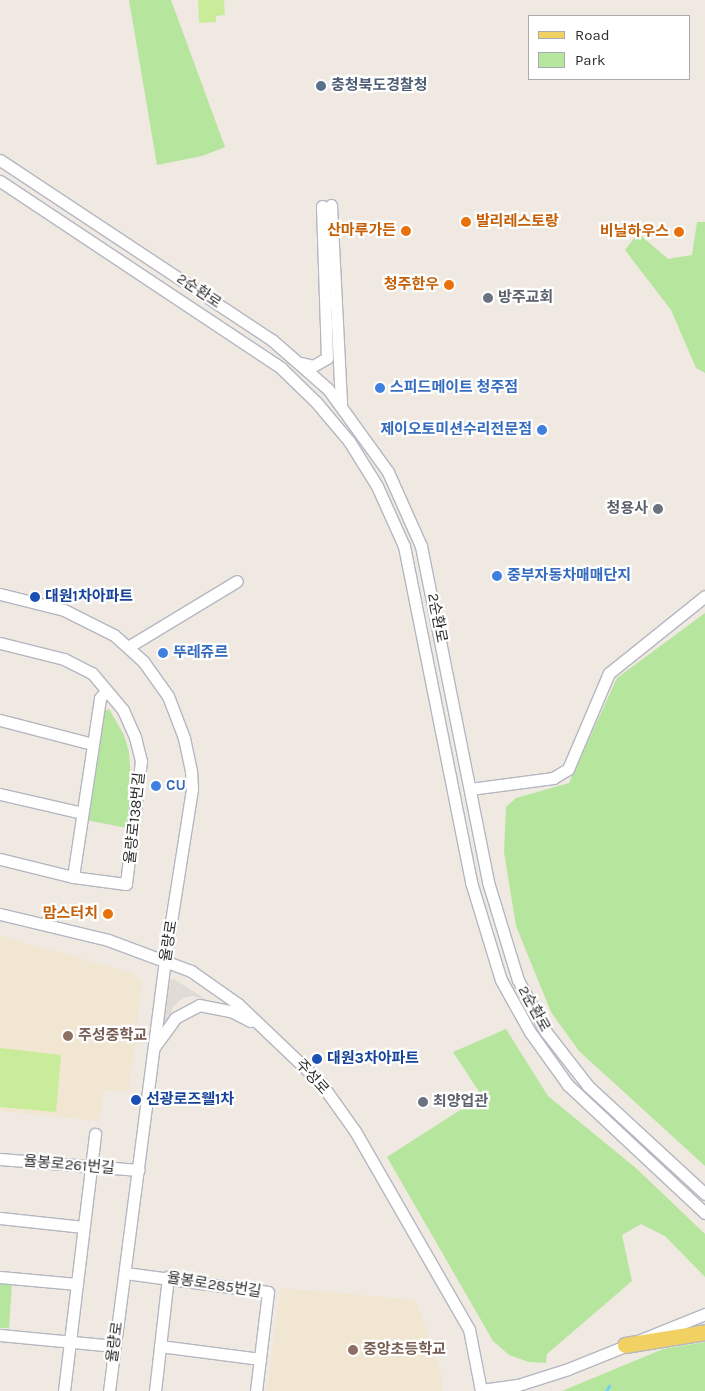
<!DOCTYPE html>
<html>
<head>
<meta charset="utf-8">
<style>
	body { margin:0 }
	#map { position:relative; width:705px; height:1391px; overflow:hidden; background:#efe9e1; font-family:Karla,"Noto Sans KR",sans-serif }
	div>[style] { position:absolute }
	.education>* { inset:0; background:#f0e6d1 }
	.green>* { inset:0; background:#b6e59e }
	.pitch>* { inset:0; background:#c9ec9a }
	.plaza>* { inset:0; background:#dfdcd8 }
	.stream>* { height:3px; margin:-1.5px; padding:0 1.5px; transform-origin:1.5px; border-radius:1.5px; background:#75cff0 }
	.roads { filter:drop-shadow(1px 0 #b4b7c1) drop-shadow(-1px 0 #b4b7c1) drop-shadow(0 1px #b4b7c1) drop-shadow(0 -1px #b4b7c1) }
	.minor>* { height:11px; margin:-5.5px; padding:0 5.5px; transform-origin:5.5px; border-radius:5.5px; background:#fff }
	.major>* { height:15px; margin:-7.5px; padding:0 7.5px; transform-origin:7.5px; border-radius:7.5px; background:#f2d163 }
	.dots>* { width:14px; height:14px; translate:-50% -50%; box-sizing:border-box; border:2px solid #fff; border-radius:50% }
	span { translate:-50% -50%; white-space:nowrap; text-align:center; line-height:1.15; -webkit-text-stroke:4.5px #fff; paint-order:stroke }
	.service-label { font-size:15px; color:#4e5e75; font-weight:700 }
	.left { translate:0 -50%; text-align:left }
	.food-label { font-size:15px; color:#c56008; font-weight:700 }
	.right { translate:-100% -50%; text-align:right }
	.street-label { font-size:15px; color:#2e2e2e }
	.worship-label { font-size:15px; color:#5b616d; font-weight:700 }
	.shop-label { font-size:15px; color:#366cbe; font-weight:700 }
	.transit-label { font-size:15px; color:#164399; font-weight:700 }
	.education-label { font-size:15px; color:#785e54; font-weight:700 }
	.legend { position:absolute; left:528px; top:15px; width:162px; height:65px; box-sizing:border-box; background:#fff; border:1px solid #ababab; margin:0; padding:6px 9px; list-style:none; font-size:15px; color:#2e2e2e }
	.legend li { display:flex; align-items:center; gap:10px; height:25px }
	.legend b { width:25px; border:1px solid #ababab }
</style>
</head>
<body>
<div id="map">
	<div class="education">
		<div style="clip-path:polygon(0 936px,129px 972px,142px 982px,129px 1091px,104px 1090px,99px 1121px,0 1111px)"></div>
		<div style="clip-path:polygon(281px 1288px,416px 1300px,441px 1372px,443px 1391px,267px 1391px)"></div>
	</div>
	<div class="green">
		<div style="clip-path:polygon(129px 0,171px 0,225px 147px,202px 156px,157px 165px)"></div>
		<div style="clip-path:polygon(697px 222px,705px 222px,705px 373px,696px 368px,671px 310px,625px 250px,638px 233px,668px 259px,692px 255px)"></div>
		<div style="clip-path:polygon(705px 613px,705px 1166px,579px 1051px,551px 1012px,516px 926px,504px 852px,506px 807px,516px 798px,569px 783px,617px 678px)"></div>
		<div style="clip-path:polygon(109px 709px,124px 735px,129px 752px,131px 780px,127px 828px,86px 820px,102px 712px)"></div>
		<div style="clip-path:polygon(506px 1029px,548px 1096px,637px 1169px,705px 1234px,705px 1277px,665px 1236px,641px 1224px,622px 1235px,632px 1281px,547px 1354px,546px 1363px,529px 1362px,509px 1355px,493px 1341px,387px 1157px,482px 1096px,453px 1052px)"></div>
		<div style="clip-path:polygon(0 1281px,12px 1281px,9px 1328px,0 1328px)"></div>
		<div style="clip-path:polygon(705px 1342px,705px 1391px,562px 1391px,663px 1349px)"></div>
	</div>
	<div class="pitch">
		<div style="clip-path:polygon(198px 0,224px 0,225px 15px,216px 16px,216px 22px,199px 23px)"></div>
		<div style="clip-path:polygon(0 1048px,61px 1055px,56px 1112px,0 1107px)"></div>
	</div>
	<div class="plaza">
		<div style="clip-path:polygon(174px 979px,210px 1002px,193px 996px,183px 998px,174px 1006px,164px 1026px,170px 980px)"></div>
	</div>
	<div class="stream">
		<div style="left:606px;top:1391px;width:6px;rotate:-59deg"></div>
	</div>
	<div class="roads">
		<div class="minor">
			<div style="left:0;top:160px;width:326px;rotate:33.5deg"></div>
			<div style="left:272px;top:340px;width:74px;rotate:41.2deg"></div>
			<div style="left:328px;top:389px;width:102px;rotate:54.1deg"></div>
			<div style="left:388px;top:472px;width:81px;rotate:66deg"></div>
			<div style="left:421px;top:546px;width:343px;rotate:78.7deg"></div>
			<div style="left:488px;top:882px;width:102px;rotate:73deg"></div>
			<div style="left:518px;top:980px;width:59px;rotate:61.7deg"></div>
			<div style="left:546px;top:1032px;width:68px;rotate:52.1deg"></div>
			<div style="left:588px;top:1086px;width:159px;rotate:42.7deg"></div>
			<div style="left:0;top:181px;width:338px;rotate:33.6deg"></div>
			<div style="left:281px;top:368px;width:49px;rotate:44.2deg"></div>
			<div style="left:316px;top:402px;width:51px;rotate:49.8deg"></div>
			<div style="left:349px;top:441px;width:53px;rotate:58.1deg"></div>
			<div style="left:377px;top:486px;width:66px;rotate:65.8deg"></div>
			<div style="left:404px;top:546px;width:343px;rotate:78.7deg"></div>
			<div style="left:471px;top:882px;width:102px;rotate:73deg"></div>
			<div style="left:501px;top:980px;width:60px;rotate:60.9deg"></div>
			<div style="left:530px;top:1032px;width:65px;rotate:54.4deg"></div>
			<div style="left:568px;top:1085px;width:187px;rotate:43.1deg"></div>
			<div style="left:331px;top:205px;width:200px;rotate:87.1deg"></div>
			<div style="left:301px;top:363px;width:12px;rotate:14deg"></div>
			<div style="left:313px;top:366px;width:16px;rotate:-30deg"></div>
			<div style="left:327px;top:358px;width:152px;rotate:-91.9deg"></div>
			<div style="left:0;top:594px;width:66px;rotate:14deg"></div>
			<div style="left:64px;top:610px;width:56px;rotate:26.6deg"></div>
			<div style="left:114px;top:635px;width:39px;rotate:42deg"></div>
			<div style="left:143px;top:661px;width:43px;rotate:54.5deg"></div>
			<div style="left:168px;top:696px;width:45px;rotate:69.1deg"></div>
			<div style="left:184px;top:738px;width:33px;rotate:78deg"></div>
			<div style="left:191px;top:770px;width:19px;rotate:87deg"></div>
			<div style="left:192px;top:789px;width:173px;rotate:99deg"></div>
			<div style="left:165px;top:960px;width:435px;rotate:97.4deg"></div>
			<div style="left:0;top:643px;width:66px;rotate:14deg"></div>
			<div style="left:64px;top:659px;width:31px;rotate:27deg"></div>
			<div style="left:92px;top:673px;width:48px;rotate:50deg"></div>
			<div style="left:123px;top:710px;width:30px;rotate:66deg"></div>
			<div style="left:135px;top:737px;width:25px;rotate:76deg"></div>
			<div style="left:141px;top:761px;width:124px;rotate:97deg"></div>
			<div style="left:126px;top:884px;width:53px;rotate:-172.5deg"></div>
			<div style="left:73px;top:877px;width:75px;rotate:-166.1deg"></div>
			<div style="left:128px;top:647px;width:127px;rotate:-31.2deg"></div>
			<div style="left:0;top:720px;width:95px;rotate:14.6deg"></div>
			<div style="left:470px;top:789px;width:84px;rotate:-7.5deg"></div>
			<div style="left:553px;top:778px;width:17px;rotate:-31deg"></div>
			<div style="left:568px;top:769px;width:104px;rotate:-66.9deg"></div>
			<div style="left:609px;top:673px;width:123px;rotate:-38.7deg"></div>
			<div style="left:0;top:794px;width:84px;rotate:13deg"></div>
			<div style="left:73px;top:877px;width:181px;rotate:-81.4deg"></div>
			<div style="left:100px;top:698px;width:9px;rotate:-49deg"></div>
			<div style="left:0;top:914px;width:111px;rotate:13.5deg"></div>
			<div style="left:108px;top:940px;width:89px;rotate:20.5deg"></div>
			<div style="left:191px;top:971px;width:57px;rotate:35.1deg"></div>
			<div style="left:238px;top:1004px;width:113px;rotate:43.6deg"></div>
			<div style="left:320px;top:1082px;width:60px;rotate:54.5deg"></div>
			<div style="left:355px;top:1131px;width:228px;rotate:60.1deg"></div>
			<div style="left:469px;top:1329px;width:63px;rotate:79deg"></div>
			<div style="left:155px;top:1046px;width:34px;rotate:-54deg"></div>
			<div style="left:175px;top:1018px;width:27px;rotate:-28deg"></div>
			<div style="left:199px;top:1005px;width:33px;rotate:11deg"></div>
			<div style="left:231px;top:1011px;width:22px;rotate:27deg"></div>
			<div style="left:0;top:1159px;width:139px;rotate:4.5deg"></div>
			<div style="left:0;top:1218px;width:84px;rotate:6.1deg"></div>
			<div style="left:125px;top:1273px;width:144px;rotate:7.6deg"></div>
			<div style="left:268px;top:1292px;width:100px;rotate:96.9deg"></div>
			<div style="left:0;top:1277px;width:77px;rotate:5.2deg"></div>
			<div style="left:0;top:1335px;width:115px;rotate:5.5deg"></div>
			<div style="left:160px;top:1346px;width:101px;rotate:7.4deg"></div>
			<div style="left:481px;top:1390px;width:37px;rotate:-8deg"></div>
			<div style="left:518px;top:1385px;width:52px;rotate:-17.7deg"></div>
			<div style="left:568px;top:1369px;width:148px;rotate:-21.9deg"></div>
			<div style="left:64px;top:1391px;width:259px;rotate:-83.1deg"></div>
			<div style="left:155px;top:1391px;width:115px;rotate:-83.5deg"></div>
		</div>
		<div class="major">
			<div style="left:625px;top:1345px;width:81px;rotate:-9.2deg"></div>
		</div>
	</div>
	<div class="dots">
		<div style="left:321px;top:86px;background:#5c6f8a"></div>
		<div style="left:466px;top:222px;background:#e8710a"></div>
		<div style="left:406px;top:231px;background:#e8710a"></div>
		<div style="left:679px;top:232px;background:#e8710a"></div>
		<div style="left:449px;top:285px;background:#e8710a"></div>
		<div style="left:488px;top:298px;background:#6b7280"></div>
		<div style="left:380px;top:388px;background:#3f7fe0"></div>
		<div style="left:542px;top:430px;background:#3f7fe0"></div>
		<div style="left:658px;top:509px;background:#6b7280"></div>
		<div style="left:497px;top:576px;background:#3f7fe0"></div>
		<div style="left:35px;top:597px;background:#1a4fb4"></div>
		<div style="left:163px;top:653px;background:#3f7fe0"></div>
		<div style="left:156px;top:786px;background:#3f7fe0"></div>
		<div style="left:108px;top:914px;background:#e8710a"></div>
		<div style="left:68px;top:1036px;background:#8d6e63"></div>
		<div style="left:317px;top:1059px;background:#1a4fb4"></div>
		<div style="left:136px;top:1100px;background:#1a4fb4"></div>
		<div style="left:423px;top:1102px;background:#6b7280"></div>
		<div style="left:353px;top:1350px;background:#8d6e63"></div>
	</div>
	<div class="service-label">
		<span class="left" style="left:331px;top:86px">충청북도경찰청</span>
	</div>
	<div class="food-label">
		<span class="left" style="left:476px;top:222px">발리레스토랑</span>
		<span class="right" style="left:396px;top:231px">산마루가든</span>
		<span class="right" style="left:669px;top:232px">비닐하우스</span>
		<span class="right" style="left:439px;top:285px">청주한우</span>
		<span class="right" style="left:98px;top:914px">맘스터치</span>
	</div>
	<div class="street-label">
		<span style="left:199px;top:291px;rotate:34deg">2순환로</span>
		<span style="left:437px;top:618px;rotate:79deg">2순환로</span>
		<span style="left:135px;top:818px;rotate:-84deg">율량로138번길</span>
		<span style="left:169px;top:941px;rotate:-81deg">율량로</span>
		<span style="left:534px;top:1009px;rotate:61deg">2순환로</span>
		<span style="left:312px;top:1077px;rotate:48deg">주성로</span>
		<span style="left:69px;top:1165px;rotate:5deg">율봉로261번길</span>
		<span style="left:214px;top:1285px;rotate:9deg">율봉로285번길</span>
		<span style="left:115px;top:1342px;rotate:-82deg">율량로</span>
	</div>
	<div class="worship-label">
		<span class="left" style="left:498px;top:298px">방주교회</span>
		<span class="right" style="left:648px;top:509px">청용사</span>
		<span class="left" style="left:433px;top:1102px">최양업관</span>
	</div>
	<div class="shop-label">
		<span class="left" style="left:390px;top:388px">스피드메이트 청주점</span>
		<span class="right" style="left:532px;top:430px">제이오토미션수리전문점</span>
		<span class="left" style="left:507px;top:576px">중부자동차매매단지</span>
		<span class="left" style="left:173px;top:653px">뚜레쥬르</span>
		<span class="left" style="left:166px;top:786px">CU</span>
	</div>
	<div class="transit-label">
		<span class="left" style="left:45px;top:597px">대원1차아파트</span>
		<span class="left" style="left:327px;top:1059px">대원3차아파트</span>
		<span class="left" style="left:146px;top:1100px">선광로즈웰1차</span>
	</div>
	<div class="education-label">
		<span class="left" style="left:78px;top:1036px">주성중학교</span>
		<span class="left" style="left:363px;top:1350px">중앙초등학교</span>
	</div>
	<ul class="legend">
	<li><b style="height:6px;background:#f2d163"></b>Road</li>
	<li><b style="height:14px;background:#b6e59e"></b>Park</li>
	</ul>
</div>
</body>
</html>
